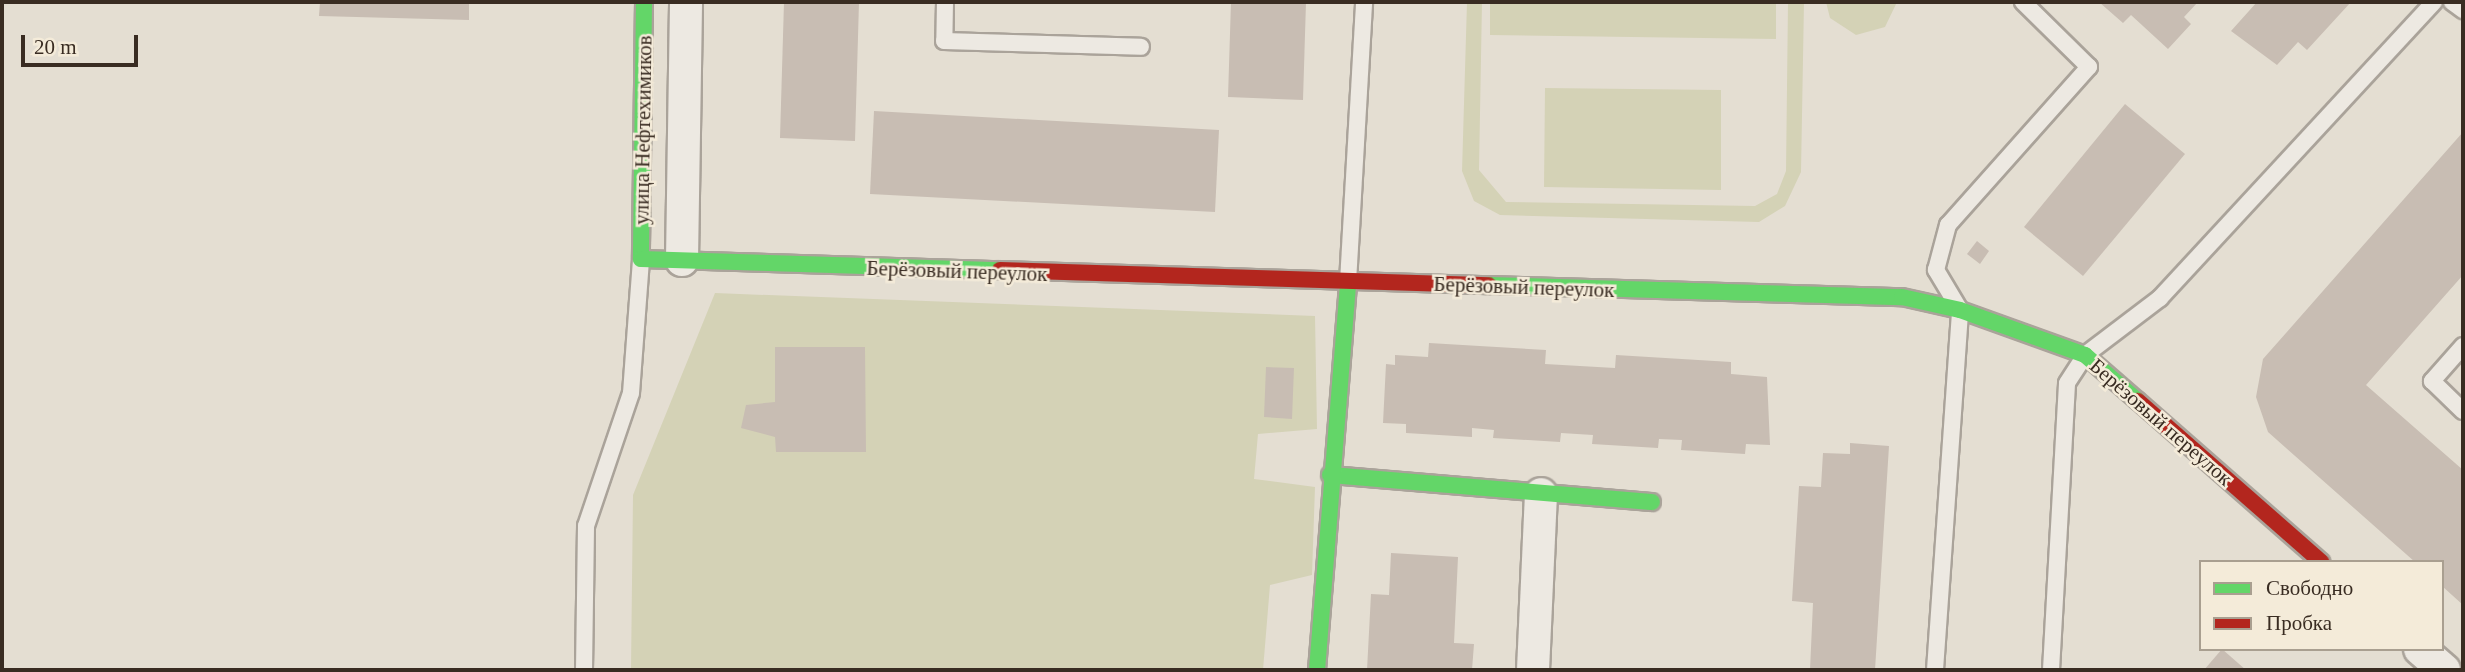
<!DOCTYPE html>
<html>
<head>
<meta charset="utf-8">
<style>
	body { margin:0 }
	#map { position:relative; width:2465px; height:672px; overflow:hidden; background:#e4ded2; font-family:"Times New Roman",serif }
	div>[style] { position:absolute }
	.green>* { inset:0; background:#d4d2b6 }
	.building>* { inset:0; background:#c8bdb3 }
	.roads { filter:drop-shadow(2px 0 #aaa39a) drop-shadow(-2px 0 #aaa39a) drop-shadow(0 2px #aaa39a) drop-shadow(0 -2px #aaa39a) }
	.lane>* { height:16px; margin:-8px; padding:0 8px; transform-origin:8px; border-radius:8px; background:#ede9e2 }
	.street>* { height:32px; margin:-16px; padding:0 16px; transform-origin:16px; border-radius:16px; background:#ede9e2 }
	.fast>* { height:16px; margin:-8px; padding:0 8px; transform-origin:8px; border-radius:8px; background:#63d668 }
	.jam>* { height:16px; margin:-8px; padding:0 8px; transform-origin:8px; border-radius:8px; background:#b3261e }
	span { translate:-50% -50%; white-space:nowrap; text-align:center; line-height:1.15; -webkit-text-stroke:5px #f4ebd9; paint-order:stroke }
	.street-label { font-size:21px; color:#392c22 }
	.frame { position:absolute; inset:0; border:4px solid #392c22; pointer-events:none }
	.legend { position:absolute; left:2199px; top:560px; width:245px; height:91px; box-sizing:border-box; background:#f4ebd9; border:2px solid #a99f90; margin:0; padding:9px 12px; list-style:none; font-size:21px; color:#392c22 }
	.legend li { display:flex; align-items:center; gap:14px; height:35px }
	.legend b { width:35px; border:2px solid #a99f90 }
	.scale { position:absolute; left:21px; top:35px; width:117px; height:32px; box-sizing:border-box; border:4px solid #392c22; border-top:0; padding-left:9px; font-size:21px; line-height:24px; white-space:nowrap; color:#392c22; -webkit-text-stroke:5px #f4ebd9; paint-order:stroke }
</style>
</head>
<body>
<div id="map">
	<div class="green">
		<div style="clip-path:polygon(1467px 2px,1482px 2px,1479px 170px,1506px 202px,1755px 206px,1777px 194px,1786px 171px,1788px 2px,1804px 2px,1801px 172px,1785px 206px,1759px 222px,1500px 215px,1474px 201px,1462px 171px)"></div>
		<div style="clip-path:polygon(1490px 2px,1776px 2px,1776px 39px,1490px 35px)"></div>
		<div style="clip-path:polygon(1826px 2px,1897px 2px,1885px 27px,1856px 35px,1830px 18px)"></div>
		<div style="clip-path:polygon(1545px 88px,1721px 90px,1721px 190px,1544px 187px)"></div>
		<div style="clip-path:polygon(715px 293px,1315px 316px,1317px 429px,1258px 434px,1254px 479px,1315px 487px,1312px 575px,1270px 585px,1263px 670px,631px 670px,633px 495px)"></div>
	</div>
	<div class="building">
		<div style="clip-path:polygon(320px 2px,469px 2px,469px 20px,319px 16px)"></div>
		<div style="clip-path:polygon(784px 2px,859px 2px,855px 141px,780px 138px)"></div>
		<div style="clip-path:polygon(1231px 2px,1306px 2px,1303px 100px,1228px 97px)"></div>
		<div style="clip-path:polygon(2099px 2px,2198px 2px,2184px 17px,2191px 24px,2168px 49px,2131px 15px,2123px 23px)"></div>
		<div style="clip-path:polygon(2257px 2px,2351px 2px,2307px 50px,2298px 42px,2277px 65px,2231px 31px)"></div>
		<div style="clip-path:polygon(2125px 104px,2185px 154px,2083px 276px,2024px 227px)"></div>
		<div style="clip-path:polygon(874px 111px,1219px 130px,1215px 212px,870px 194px)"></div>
		<div style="clip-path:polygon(2463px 132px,2463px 275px,2366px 385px,2463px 470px,2463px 605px,2442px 586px,2442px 562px,2415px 562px,2268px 432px,2256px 397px,2263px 359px)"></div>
		<div style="clip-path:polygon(1977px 241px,1989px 251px,1980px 264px,1967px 254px)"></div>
		<div style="clip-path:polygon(1429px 343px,1546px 350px,1545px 364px,1615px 368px,1616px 355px,1731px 362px,1731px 374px,1767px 377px,1770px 445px,1746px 444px,1745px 454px,1681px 450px,1682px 440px,1659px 439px,1658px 448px,1592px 444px,1593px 435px,1561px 433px,1560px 442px,1493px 438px,1494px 430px,1472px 428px,1472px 437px,1406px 433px,1406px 424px,1383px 423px,1386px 364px,1395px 365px,1395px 355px,1428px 357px)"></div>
		<div style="clip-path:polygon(775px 347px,865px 347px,866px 452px,776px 452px,775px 437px,741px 428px,746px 405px,775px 402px)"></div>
		<div style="clip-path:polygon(1266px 367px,1294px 368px,1292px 419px,1264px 417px)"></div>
		<div style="clip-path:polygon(1850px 443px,1889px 446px,1875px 670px,1810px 670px,1813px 603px,1792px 601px,1799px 486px,1821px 487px,1823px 453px,1850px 454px)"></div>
		<div style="clip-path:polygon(1391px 553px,1458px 557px,1454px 643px,1474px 644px,1472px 670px,1367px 670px,1371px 594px,1389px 595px)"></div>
		<div style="clip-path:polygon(2222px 649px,2246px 670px,2204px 670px)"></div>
	</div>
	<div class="roads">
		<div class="lane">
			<div style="left:945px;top:2px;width:39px;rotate:91deg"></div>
			<div style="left:944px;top:41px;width:197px;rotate:1.7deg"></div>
			<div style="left:2452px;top:2px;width:14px;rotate:36deg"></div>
			<div style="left:1348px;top:282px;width:280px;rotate:-86.7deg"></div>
			<div style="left:2463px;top:346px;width:47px;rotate:131.5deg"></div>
			<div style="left:2432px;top:381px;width:43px;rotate:44.1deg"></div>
			<div style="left:584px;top:670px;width:144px;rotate:-89.2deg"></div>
			<div style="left:586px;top:526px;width:140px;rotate:-71.3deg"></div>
			<div style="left:631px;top:393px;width:134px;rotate:-85.7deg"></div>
			<div style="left:1935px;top:670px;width:361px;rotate:-86deg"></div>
			<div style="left:1960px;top:310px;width:47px;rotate:-121deg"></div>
			<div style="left:1936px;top:270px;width:47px;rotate:-75.1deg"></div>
			<div style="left:1948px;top:225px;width:212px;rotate:-48.3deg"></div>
			<div style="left:2089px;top:67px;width:93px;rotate:-135.4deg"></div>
			<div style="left:2051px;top:670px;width:287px;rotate:-86.8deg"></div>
			<div style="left:2067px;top:383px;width:33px;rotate:-57deg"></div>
			<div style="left:2085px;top:355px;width:94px;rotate:-37.2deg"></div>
			<div style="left:2160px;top:298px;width:403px;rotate:-47.2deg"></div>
		</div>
		<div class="street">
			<div style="left:682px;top:260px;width:258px;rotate:-89.1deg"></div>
			<div style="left:2420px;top:649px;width:32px;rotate:41deg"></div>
			<div style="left:1533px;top:670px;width:176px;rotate:-87.4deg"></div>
		</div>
		<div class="fast">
			<div style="left:644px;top:2px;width:257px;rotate:90.7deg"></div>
			<div style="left:641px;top:259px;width:359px;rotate:1.8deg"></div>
			<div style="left:1489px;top:285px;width:413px;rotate:1.7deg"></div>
			<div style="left:1902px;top:297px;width:59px;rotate:12.6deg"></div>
			<div style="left:1960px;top:310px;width:133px;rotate:19.8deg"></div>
			<div style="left:2085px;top:355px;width:70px;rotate:41deg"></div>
			<div style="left:1330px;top:475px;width:323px;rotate:4.8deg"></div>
			<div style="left:1317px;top:670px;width:388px;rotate:-85.4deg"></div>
		</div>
		<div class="jam">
			<div style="left:1000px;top:270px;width:489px;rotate:1.8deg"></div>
			<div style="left:2138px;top:401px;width:244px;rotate:41.3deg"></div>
		</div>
	</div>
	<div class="street-label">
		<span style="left:643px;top:130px;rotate:-89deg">улица Нефтехимиков</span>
		<span style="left:957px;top:271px;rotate:2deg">Берёзовый переулок</span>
		<span style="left:1524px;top:287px;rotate:2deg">Берёзовый переулок</span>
		<span style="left:2161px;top:422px;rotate:41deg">Берёзовый переулок</span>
	</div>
	<div class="frame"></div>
	<ul class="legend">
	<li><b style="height:9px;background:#63d668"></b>Свободно</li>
	<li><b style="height:9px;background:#b3261e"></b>Пробка</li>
	</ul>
	<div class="scale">20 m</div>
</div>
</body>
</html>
